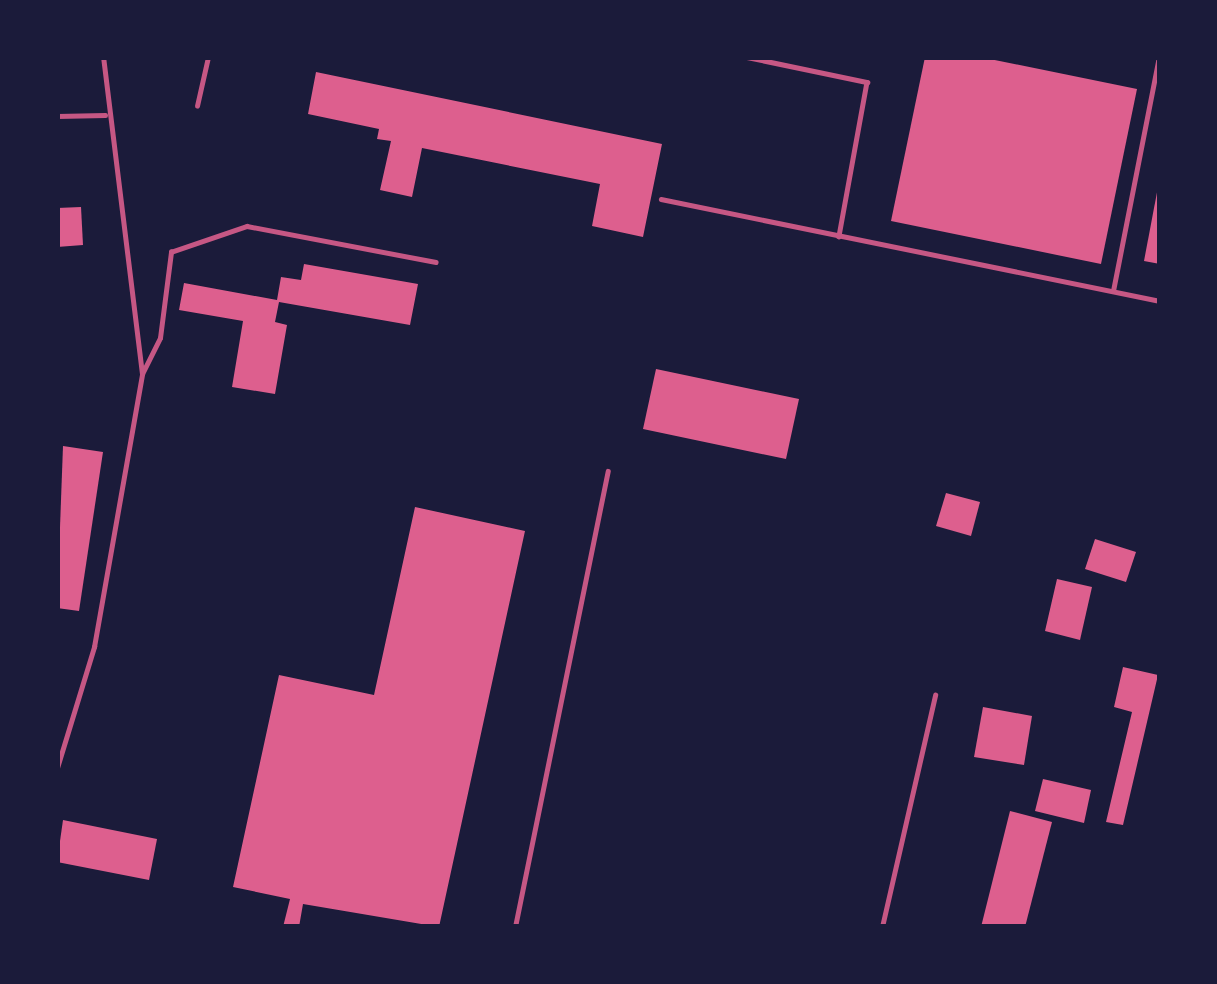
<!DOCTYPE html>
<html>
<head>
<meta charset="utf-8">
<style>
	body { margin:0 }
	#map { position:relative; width:1217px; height:984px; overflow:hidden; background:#1b1b3a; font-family:Inter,sans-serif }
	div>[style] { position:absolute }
	.building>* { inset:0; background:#dd5f8e }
	.service>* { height:4.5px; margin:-2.25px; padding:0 2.25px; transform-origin:2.25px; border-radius:2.25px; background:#c65784 }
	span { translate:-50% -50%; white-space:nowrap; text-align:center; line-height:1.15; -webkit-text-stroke:12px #1b1b3a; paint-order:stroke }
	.frame { position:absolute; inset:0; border:60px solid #1b1b3a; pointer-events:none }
</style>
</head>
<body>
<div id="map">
	<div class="building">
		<div style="clip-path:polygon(925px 57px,980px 57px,1137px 89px,1101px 264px,891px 221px)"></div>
		<div style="clip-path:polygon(316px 72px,662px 144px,643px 237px,592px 226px,600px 184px,422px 148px,412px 197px,380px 190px,391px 141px,377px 139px,379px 129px,308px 114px)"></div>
		<div style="clip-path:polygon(1158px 187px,1160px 187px,1160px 264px,1144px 261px)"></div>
		<div style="clip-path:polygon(81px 207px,83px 245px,57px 247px,57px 208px)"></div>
		<div style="clip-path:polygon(304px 264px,418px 284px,410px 325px,279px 302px,275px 322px,287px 325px,275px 394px,232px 387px,243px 321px,179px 310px,184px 283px,277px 300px,281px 277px,301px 280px)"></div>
		<div style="clip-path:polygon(656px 369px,799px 399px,786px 459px,643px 429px)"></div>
		<div style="clip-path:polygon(63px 446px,103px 452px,79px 611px,57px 608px)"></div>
		<div style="clip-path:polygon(946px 493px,980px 502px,971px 536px,936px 526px)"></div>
		<div style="clip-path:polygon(415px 507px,525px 531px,439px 927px,303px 904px,299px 927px,283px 927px,290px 899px,233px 887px,279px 675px,374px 695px)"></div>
		<div style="clip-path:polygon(1095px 539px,1136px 552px,1126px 582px,1085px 569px)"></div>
		<div style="clip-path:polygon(1057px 579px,1092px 587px,1080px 640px,1045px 631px)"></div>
		<div style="clip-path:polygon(1123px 667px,1158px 675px,1123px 825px,1106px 822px,1132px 712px,1114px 707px)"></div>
		<div style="clip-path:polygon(983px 707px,1032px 716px,1024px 765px,974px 757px)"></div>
		<div style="clip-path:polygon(1043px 779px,1091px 790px,1084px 823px,1035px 811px)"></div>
		<div style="clip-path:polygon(1010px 811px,1052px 822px,1025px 927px,981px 927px)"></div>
		<div style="clip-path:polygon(63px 820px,157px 839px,149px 880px,57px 862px)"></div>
	</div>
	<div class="service">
		<div style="left:747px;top:57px;width:123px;rotate:11.8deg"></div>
		<div style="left:867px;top:82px;width:157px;rotate:100.3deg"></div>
		<div style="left:197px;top:106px;width:50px;rotate:-77.3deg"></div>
		<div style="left:57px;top:116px;width:48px;rotate:-1.2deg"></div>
		<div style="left:661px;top:199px;width:509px;rotate:11.55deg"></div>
		<div style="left:1113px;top:291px;width:238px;rotate:-78.9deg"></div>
		<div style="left:142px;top:374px;width:40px;rotate:-63.4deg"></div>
		<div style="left:160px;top:338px;width:87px;rotate:-82.7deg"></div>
		<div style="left:171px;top:252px;width:80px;rotate:-18.9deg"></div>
		<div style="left:247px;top:226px;width:192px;rotate:10.8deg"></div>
		<div style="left:57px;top:768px;width:127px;rotate:-73deg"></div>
		<div style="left:94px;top:647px;width:277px;rotate:-80deg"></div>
		<div style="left:142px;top:374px;width:319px;rotate:-97deg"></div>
		<div style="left:515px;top:927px;width:465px;rotate:-78.5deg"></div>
		<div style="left:882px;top:927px;width:238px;rotate:-77.1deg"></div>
	</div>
	<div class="frame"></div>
</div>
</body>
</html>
